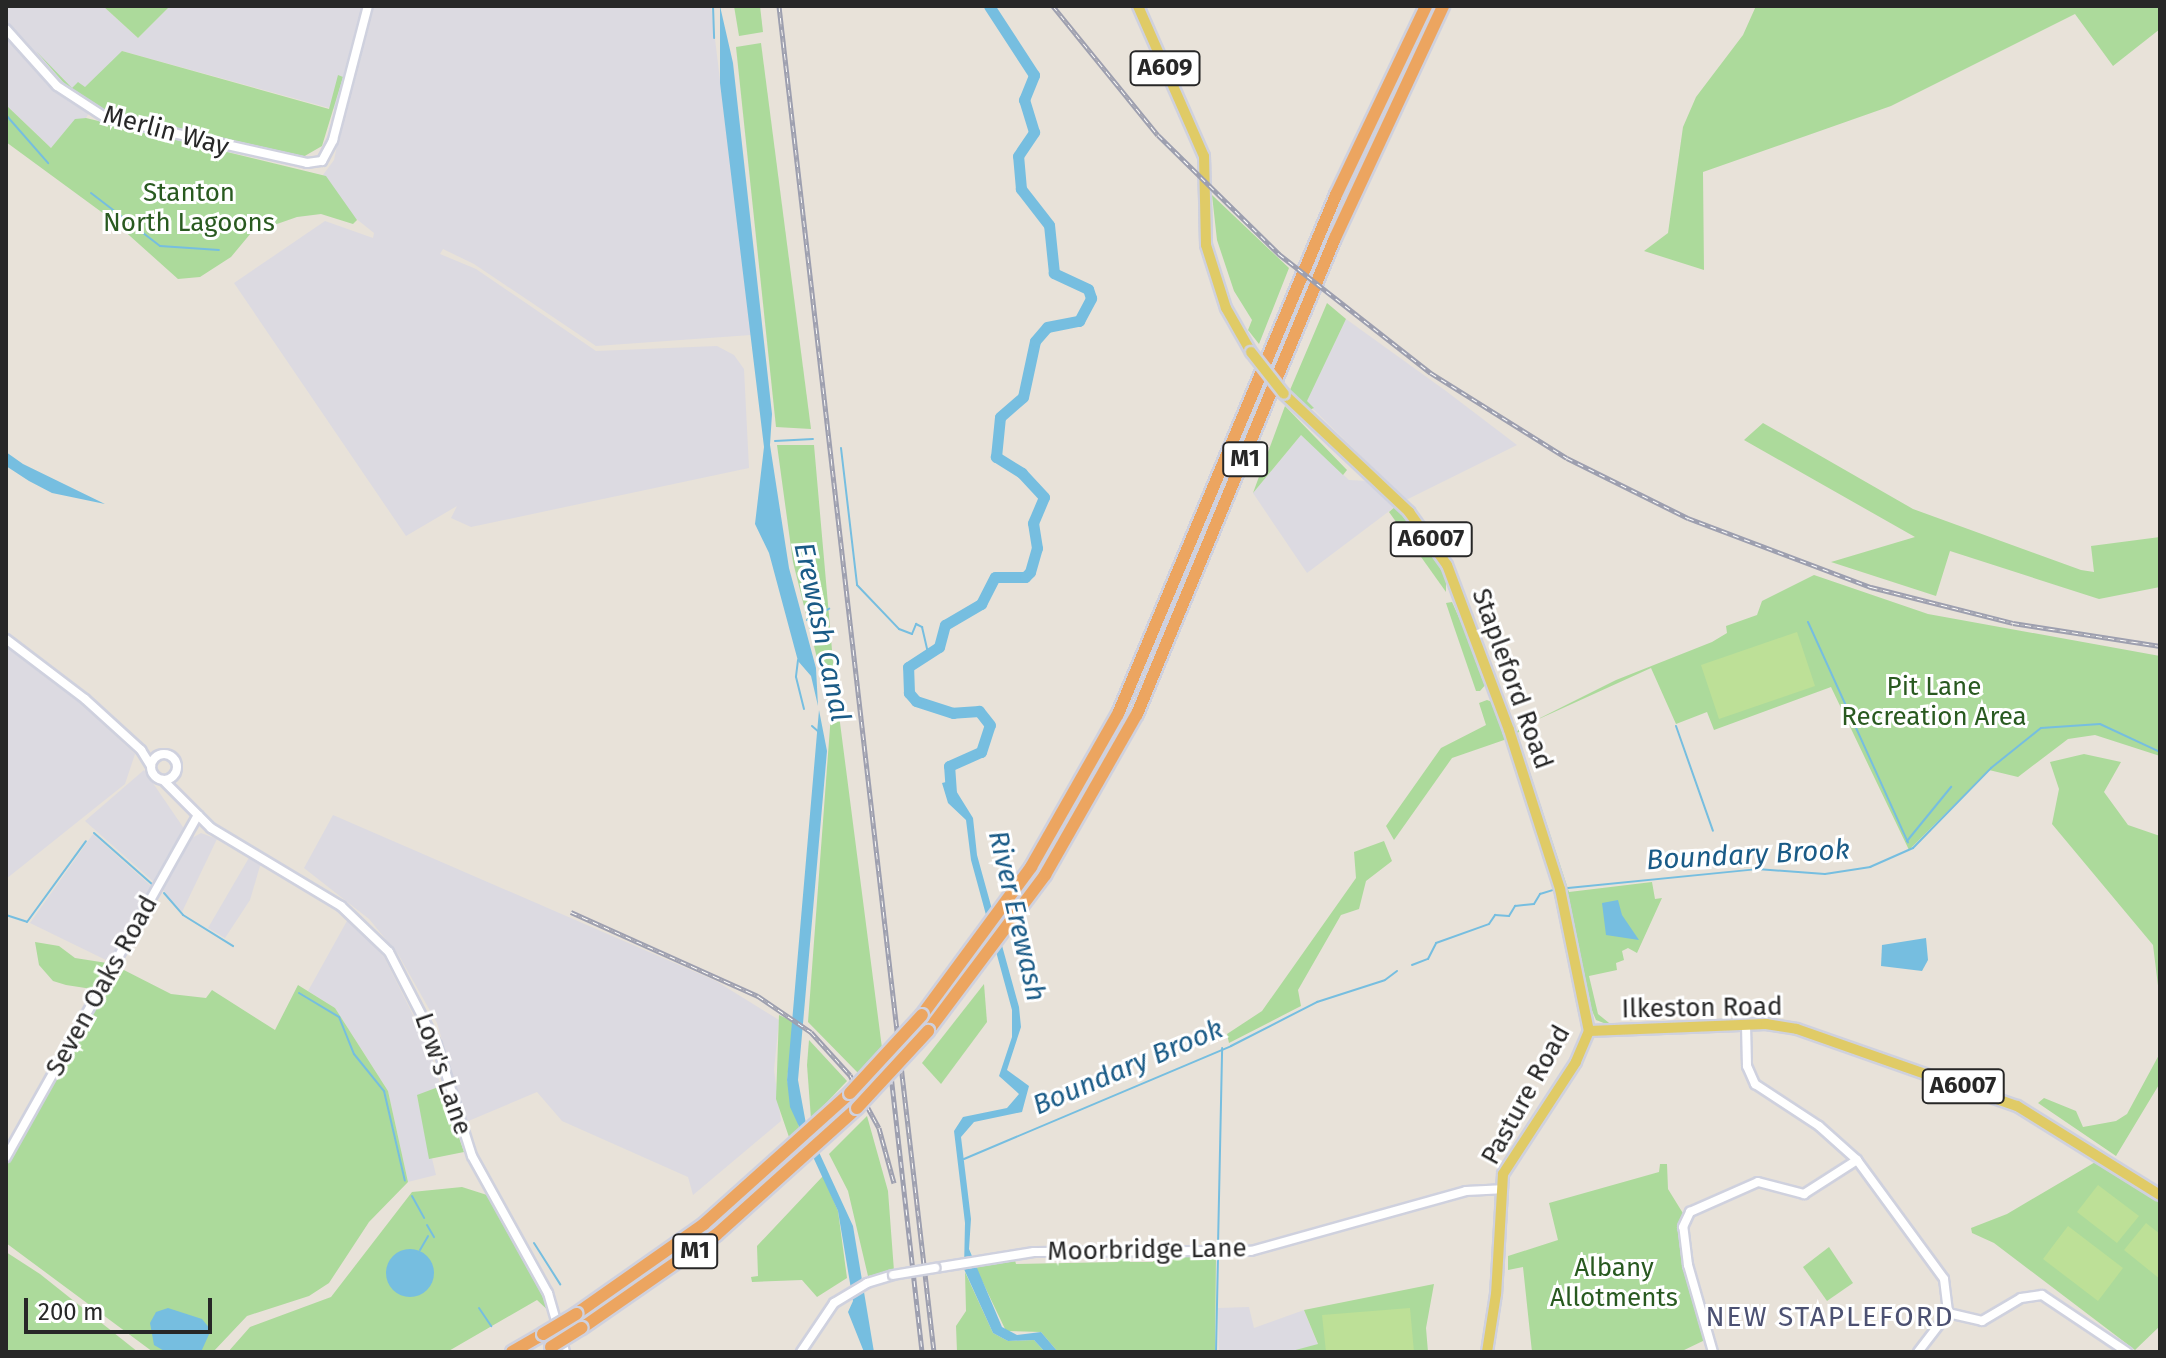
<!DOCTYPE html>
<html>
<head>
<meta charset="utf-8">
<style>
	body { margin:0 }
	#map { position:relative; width:2166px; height:1358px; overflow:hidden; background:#e8e2d9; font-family:"Fira Sans",sans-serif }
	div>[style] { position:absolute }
	.industrial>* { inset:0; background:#dcdae1 }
	.green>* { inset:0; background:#acda9b }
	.pitch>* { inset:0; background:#bde097 }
	.water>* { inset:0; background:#76bee0 }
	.round { border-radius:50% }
	.stream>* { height:2px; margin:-1px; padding:0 1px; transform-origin:1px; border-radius:1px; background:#76bee0 }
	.river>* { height:11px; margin:-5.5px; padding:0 5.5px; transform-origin:5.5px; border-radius:5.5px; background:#76bee0 }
	.roads { filter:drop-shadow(2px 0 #cfd1de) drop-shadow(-2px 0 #cfd1de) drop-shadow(0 2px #cfd1de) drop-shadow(0 -2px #cfd1de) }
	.minor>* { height:8px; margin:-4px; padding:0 4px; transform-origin:4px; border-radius:4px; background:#fff }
	.minor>.ring { margin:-4px; padding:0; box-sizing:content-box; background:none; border:8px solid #fff; border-radius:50% }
	.major>* { height:10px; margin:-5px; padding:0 5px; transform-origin:5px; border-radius:5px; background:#e0cb66 }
	.highway>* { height:12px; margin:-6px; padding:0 6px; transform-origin:6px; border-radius:6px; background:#eca560 }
	.rail>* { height:5px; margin-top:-2.5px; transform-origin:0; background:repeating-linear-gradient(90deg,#fff 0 6px,#9d9faf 0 12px); box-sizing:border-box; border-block:2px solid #9d9faf }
	.bridges { filter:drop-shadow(2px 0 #cfd1de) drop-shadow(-2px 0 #cfd1de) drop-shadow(0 2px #cfd1de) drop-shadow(0 -2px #cfd1de) }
	.minor-bridge>* { height:8px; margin:-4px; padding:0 4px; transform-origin:4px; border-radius:4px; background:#fff }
	.major-bridge>* { height:10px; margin:-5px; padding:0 5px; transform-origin:5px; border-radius:5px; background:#e0cb66 }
	.highway-bridge>* { height:12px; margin:-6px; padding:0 6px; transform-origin:6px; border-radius:6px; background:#eca560 }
	span { translate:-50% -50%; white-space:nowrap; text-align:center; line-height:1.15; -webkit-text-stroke:6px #fff; paint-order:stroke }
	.shield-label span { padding:2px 6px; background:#fff; border:2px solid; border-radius:6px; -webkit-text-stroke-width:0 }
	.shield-label { font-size:24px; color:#272727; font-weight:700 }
	.street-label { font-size:26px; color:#272727 }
	.park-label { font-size:26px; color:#295a20 }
	.water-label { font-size:28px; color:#1a5b87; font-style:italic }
	.neighbourhood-label { font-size:28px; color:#4c5172; letter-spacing:2px }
	.frame { position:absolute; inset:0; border:8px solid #272727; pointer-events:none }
	.scale { position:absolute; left:24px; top:1298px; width:188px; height:36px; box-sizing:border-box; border:4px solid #272727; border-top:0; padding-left:10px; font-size:24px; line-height:28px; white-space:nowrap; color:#272727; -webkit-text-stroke:6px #fff; paint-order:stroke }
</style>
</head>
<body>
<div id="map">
	<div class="industrial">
		<div style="clip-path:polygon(6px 6px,103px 6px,138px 38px,170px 6px,711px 6px,751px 335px,596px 346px,474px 264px,443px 249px,440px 254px,476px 269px,596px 351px,717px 346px,734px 355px,744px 369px,749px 468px,471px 527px,451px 518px,457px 506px,406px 536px,234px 283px,325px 221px,373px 238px,374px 233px,354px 217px,323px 175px,334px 160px,344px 112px,122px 51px,101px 110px,93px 106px,86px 118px,75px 120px,51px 148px,6px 105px)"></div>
		<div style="clip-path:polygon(1346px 319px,1446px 391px,1517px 445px,1406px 500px,1306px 402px)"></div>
		<div style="clip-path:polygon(1301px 435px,1349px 480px,1367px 481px,1396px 506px,1307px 573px,1253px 493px)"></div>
		<div style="clip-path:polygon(6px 645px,54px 678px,135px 754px,125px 784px,6px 879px)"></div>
		<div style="clip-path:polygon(144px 770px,185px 830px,155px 883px,85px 821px)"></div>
		<div style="clip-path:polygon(333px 815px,716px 981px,779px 1020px,774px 1070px,781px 1121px,693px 1195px,688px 1177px,562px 1121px,537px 1092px,466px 1122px,437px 1023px,398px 954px,369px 919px,304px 868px)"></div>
		<div style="clip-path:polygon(201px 833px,217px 839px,182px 912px,162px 889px,192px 838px)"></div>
		<div style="clip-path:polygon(93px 834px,152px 887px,110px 962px,30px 923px)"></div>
		<div style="clip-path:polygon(250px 856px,268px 865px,260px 866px,250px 900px,225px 938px,208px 928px)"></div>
		<div style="clip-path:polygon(348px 919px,384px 957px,429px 1047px,441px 1086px,417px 1096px,436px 1175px,408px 1182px,388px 1091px,335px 1008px,308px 991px)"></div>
		<div style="clip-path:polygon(1249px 1307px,1254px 1328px,1304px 1310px,1318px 1345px,1288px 1352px,1219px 1352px,1218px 1308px)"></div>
	</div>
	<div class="green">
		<div style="clip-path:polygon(103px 6px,170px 6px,138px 38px)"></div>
		<div style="clip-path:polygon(734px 6px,760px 6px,763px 32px,739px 36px)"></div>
		<div style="clip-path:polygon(1756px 6px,2160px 6px,2160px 29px,2113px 66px,2075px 14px,1891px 106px,1703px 172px,1704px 270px,1644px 251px,1668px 233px,1683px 127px,1696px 97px,1743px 35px)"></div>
		<div style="clip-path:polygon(761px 43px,811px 429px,776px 427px,736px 47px)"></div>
		<div style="clip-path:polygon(36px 51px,72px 88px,78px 82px,85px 87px,122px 51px,329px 109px,338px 75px,343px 77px,322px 146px,303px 157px,101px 110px,70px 90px)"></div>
		<div style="clip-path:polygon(6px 105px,51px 148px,75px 119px,86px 118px,326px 176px,357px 220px,353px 224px,321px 214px,297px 217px,251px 233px,231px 257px,200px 277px,178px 279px,111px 219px,6px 142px)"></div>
		<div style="clip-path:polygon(1212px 195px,1289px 268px,1259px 344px,1248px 330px,1252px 320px,1234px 291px,1217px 240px)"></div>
		<div style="clip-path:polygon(1327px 303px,1346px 319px,1307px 401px,1314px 408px,1309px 410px,1290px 390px)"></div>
		<div style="clip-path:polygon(1285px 406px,1347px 470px,1343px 475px,1301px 435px,1253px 493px)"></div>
		<div style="clip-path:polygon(1763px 423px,1913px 509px,2081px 570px,2094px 572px,2091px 546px,2160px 537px,2160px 587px,2099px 599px,1950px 551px,1936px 596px,1831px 562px,1915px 537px,1744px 440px)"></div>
		<div style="clip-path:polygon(777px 445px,814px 445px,835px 684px,882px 1048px,858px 1073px,808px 1022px,831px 714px,793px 562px)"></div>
		<div style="clip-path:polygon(1396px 506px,1425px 541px,1446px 578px,1446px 592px,1389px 512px)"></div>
		<div style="clip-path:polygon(1814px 575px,1928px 614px,2160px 656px,2160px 756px,2095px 735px,2068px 739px,2018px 777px,1989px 770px,1909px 850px,1831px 687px,1714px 730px,1707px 712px,1676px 724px,1651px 668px,1530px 723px,1616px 680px,1712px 642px,1727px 633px,1726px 626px,1757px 615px,1762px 601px)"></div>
		<div style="clip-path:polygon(1452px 602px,1484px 673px,1487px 683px,1480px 691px,1476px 691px,1454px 627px,1446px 603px)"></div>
		<div style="clip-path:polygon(1487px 700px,1495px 703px,1507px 739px,1452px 758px,1394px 840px,1386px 826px,1441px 748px,1486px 725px,1479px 703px)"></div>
		<div style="clip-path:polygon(1521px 727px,1525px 729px,1517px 733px,1569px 892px,1652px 882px,1655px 899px,1662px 898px,1637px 953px,1628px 948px,1622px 951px,1624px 960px,1616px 963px,1617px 970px,1589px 976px,1598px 1014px,1614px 1027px,1596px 1020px,1585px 994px,1515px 734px)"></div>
		<div style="clip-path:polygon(2084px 754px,2121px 762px,2104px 792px,2128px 825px,2160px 836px,2160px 1002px,2153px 945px,2052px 824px,2059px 789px,2050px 762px)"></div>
		<div style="clip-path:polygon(1384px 841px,1392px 861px,1366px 881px,1359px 909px,1341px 915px,1298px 990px,1301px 1006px,1229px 1043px,1227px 1034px,1262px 1011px,1356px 878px,1354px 852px)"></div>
		<div style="clip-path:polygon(35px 942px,59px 946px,75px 958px,107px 963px,92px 989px,66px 985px,53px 981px,39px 965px)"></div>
		<div style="clip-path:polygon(118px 967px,171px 994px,206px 998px,212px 990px,275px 1030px,298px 985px,335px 1008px,388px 1091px,408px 1182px,369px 1222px,329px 1283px,309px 1296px,247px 1316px,213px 1352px,153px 1352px,6px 1243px,6px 1167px)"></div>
		<div style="clip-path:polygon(984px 984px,987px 1022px,941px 1084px,922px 1063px)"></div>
		<div style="clip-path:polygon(779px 1015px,794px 1022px,787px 1080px,800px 1131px,790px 1140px,776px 1099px)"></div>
		<div style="clip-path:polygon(809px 1040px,847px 1081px,811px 1119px,807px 1065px)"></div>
		<div style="clip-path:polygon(2160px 1053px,2160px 1083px,2116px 1156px,2038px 1103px,2044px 1098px,2076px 1111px,2083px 1127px,2116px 1121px,2127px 1114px)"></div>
		<div style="clip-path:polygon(441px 1086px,464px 1152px,429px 1159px,417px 1095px)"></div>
		<div style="clip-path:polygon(867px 1116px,888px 1191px,894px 1271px,868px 1276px,848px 1191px,829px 1154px)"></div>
		<div style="clip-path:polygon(2097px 1161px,2160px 1203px,2160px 1326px,2135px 1350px,1994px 1243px,1972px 1233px,1971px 1228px,2007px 1214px)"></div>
		<div style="clip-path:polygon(1660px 1164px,1667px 1164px,1668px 1189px,1684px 1215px,1680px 1238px,1705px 1340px,1680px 1352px,1532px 1352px,1523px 1267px,1508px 1270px,1508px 1256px,1558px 1240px,1549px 1203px,1659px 1172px)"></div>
		<div style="clip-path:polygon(823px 1176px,838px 1211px,847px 1278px,817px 1297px,802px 1280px,752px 1282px,751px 1277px,758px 1276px,757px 1246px)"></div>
		<div style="clip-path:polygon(462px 1187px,487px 1195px,553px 1315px,537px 1300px,447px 1352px,228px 1352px,250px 1327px,331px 1297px,412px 1192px)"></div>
		<div style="clip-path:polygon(1829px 1247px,1853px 1283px,1827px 1301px,1803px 1267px)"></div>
		<div style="clip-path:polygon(6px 1252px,40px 1274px,138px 1352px,6px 1352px)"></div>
		<div style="clip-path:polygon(1119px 1254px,1129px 1254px,1130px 1262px,1153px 1262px,1154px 1255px,1216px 1257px,1215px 1352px,1058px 1352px,1041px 1332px,1006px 1331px,974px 1264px,1014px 1257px,1016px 1264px,1118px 1262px)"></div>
		<div style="clip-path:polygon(965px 1272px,993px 1333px,1008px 1341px,1034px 1340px,1045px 1352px,957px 1352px,956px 1326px,966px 1311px)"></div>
		<div style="clip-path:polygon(1434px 1284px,1426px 1328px,1428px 1352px,1288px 1352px,1318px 1344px,1304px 1310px)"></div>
	</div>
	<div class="pitch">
		<div style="clip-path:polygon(1797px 632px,1815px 686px,1719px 719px,1701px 665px)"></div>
		<div style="clip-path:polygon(2098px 1185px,2139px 1216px,2117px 1243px,2077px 1212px)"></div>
		<div style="clip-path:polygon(2146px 1223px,2160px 1234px,2160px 1279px,2124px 1250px)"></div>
		<div style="clip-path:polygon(2068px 1226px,2123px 1268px,2098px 1301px,2043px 1259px)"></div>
		<div style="clip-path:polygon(1410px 1308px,1414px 1352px,1326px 1352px,1322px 1315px)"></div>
	</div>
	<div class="water">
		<div style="clip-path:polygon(720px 6px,733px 63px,772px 414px,770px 445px,789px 568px,816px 668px,818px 706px,811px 676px,798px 661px,769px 553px,755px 524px,764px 447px,720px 83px)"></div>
		<div style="clip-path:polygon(6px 452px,23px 464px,105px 504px,52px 493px,29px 481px,6px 466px)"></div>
		<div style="clip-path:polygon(819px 710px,827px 751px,798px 1080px,806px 1124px,853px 1226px,874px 1352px,864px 1352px,848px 1312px,853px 1301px,838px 1211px,790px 1107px,787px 1080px)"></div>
		<div style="clip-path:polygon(950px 781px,973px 818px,977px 855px,1019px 1007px,1021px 1027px,1007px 1070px,1029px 1086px,1022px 1112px,974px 1122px,961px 1137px,971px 1219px,969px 1249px,1002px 1327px,1017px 1335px,1041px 1332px,1058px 1352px,1045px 1352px,1034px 1340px,1008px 1341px,993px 1333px,964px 1269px,965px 1223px,954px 1131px,963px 1117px,1007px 1108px,1019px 1094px,999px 1076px,1012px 1037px,1012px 1010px,971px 860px,966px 820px,948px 803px,942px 783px)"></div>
		<div style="clip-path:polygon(1618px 900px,1622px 915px,1639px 940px,1606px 935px,1602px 903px)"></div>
		<div style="clip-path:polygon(1926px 938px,1928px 960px,1922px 971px,1881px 966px,1882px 945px)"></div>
		<div class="round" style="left:386px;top:1249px;width:48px;height:48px"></div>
		<div style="clip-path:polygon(168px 1308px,202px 1319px,211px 1330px,201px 1352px,166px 1352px,154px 1345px,150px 1323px,156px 1312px)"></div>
	</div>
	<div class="stream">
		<div style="left:713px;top:6px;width:32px;rotate:88deg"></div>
		<div style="left:6px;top:115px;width:64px;rotate:48.8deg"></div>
		<div style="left:91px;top:193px;width:87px;rotate:37.5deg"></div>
		<div style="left:160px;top:246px;width:59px;rotate:3.9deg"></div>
		<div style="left:775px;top:441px;width:38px;rotate:-3deg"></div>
		<div style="left:841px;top:448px;width:138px;rotate:83.3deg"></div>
		<div style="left:857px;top:585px;width:61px;rotate:46.3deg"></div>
		<div style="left:899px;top:629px;width:14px;rotate:21deg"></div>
		<div style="left:912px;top:634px;width:11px;rotate:-68deg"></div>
		<div style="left:916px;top:624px;width:7px;rotate:27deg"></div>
		<div style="left:922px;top:627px;width:26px;rotate:77deg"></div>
		<div style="left:807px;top:620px;width:25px;rotate:-27deg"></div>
		<div style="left:1808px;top:622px;width:242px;rotate:65.6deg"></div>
		<div style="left:798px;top:660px;width:17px;rotate:97deg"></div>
		<div style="left:796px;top:677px;width:33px;rotate:76deg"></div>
		<div style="left:812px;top:726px;width:11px;rotate:41deg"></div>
		<div style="left:1676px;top:726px;width:111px;rotate:70.6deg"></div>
		<div style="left:94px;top:833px;width:79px;rotate:41.4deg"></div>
		<div style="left:1907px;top:841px;width:70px;rotate:-50.8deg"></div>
		<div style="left:1568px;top:888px;width:190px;rotate:-5.7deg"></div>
		<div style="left:1757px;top:869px;width:68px;rotate:4.2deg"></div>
		<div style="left:1825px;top:874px;width:46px;rotate:-8.8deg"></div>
		<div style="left:1870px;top:867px;width:47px;rotate:-23.8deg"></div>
		<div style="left:1913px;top:848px;width:112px;rotate:-45.7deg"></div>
		<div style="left:1991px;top:768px;width:64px;rotate:-38.7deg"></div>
		<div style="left:2041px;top:728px;width:59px;rotate:-3.9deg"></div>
		<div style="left:2100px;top:724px;width:66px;rotate:25deg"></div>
		<div style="left:164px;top:893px;width:29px;rotate:49deg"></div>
		<div style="left:183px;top:915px;width:59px;rotate:31.8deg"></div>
		<div style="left:6px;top:915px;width:22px;rotate:18deg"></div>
		<div style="left:27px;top:922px;width:100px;rotate:-53.9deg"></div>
		<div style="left:1412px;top:965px;width:17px;rotate:-21deg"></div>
		<div style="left:1428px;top:959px;width:18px;rotate:-63deg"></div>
		<div style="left:1436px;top:943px;width:56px;rotate:-19.7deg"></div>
		<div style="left:1489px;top:924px;width:11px;rotate:-56deg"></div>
		<div style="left:1495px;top:915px;width:14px;rotate:4deg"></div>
		<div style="left:1509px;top:916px;width:12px;rotate:-59deg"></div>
		<div style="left:1515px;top:906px;width:19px;rotate:-6deg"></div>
		<div style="left:1534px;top:904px;width:12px;rotate:-59deg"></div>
		<div style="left:1540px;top:894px;width:14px;rotate:-17deg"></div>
		<div style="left:299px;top:993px;width:47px;rotate:31deg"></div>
		<div style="left:339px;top:1017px;width:40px;rotate:68deg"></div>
		<div style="left:354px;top:1054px;width:48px;rotate:51deg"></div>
		<div style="left:384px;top:1091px;width:92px;rotate:76.9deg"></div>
		<div style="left:964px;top:1159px;width:290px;rotate:-22.9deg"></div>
		<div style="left:1231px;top:1046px;width:97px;rotate:-27.1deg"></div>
		<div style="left:1317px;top:1002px;width:71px;rotate:-17.9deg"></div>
		<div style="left:1385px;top:980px;width:15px;rotate:-37deg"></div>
		<div style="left:412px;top:1196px;width:25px;rotate:61deg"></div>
		<div style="left:427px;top:1225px;width:14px;rotate:60deg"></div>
		<div style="left:534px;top:1243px;width:49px;rotate:57.6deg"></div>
		<div style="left:1218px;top:1246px;width:198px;rotate:-88.8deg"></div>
		<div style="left:420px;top:1250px;width:16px;rotate:-60deg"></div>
		<div style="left:479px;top:1308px;width:22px;rotate:56deg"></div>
		<div style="left:1216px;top:1352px;width:94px;rotate:-88.8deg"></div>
	</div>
	<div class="river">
		<div style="left:951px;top:793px;width:27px;rotate:-94deg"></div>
		<div style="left:949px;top:766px;width:35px;rotate:-24deg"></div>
		<div style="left:981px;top:752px;width:28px;rotate:-72deg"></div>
		<div style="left:990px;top:725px;width:18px;rotate:-128deg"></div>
		<div style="left:979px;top:711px;width:26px;rotate:176deg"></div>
		<div style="left:953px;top:713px;width:39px;rotate:-162deg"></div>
		<div style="left:916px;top:701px;width:11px;rotate:-131deg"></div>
		<div style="left:909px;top:693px;width:26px;rotate:-92deg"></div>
		<div style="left:908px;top:667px;width:37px;rotate:-33deg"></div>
		<div style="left:939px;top:647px;width:23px;rotate:-75deg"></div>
		<div style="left:945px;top:625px;width:42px;rotate:-30.3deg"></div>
		<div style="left:981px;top:604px;width:30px;rotate:-63deg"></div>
		<div style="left:995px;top:577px;width:30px"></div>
		<div style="left:1025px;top:577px;width:7px;rotate:-45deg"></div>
		<div style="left:1030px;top:572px;width:25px;rotate:-74deg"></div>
		<div style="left:1037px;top:548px;width:25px;rotate:-99deg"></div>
		<div style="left:1033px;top:523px;width:28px;rotate:-67deg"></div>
		<div style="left:1044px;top:497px;width:33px;rotate:-133deg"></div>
		<div style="left:1022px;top:473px;width:31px;rotate:-148deg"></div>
		<div style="left:996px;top:457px;width:40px;rotate:-84.3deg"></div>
		<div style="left:1000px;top:417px;width:30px;rotate:-41deg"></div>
		<div style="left:1023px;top:397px;width:57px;rotate:-77.9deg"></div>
		<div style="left:1035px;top:341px;width:18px;rotate:-49deg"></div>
		<div style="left:1047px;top:327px;width:33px;rotate:-11deg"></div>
		<div style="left:1079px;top:321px;width:26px;rotate:-62deg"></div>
		<div style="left:1091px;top:298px;width:9px;rotate:-108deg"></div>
		<div style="left:1088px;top:289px;width:38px;rotate:-155deg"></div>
		<div style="left:1054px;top:273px;width:48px;rotate:-95.9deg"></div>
		<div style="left:1049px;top:225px;width:46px;rotate:-127.9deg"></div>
		<div style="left:1021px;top:189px;width:33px;rotate:-95deg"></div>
		<div style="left:1018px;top:156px;width:29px;rotate:-56deg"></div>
		<div style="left:1034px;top:132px;width:34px;rotate:-107deg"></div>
		<div style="left:1024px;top:100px;width:27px;rotate:-68deg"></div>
		<div style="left:1034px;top:75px;width:82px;rotate:-123.1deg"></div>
	</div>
	<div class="roads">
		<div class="minor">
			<div style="left:6px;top:29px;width:76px;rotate:48.2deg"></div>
			<div style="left:57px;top:86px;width:59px;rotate:33.1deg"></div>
			<div style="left:106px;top:118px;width:206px;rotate:12.6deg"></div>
			<div style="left:307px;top:163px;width:15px;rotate:-8deg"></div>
			<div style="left:322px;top:161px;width:24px;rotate:-62deg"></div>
			<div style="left:333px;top:140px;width:138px;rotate:-75.4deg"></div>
			<div style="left:6px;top:639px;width:99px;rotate:37.2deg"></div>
			<div style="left:85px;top:699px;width:76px;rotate:42.3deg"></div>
			<div style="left:141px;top:750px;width:19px;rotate:58deg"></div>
			<div class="ring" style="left:151px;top:754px;width:18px;height:18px"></div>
			<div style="left:163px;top:780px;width:68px;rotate:45deg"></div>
			<div style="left:211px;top:828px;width:152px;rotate:31deg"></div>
			<div style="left:341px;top:906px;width:66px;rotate:43.8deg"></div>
			<div style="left:389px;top:952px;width:105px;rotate:62.7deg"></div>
			<div style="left:437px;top:1045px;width:116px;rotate:72.5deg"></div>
			<div style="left:472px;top:1156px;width:157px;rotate:61deg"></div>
			<div style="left:548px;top:1293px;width:61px;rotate:73.9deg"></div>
			<div style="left:1746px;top:1025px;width:41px;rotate:88.6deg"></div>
			<div style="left:1747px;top:1066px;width:20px;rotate:66deg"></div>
			<div style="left:1755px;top:1084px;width:77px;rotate:33.3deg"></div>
			<div style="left:1819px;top:1126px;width:51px;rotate:41.8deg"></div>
			<div style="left:1857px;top:1160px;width:147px;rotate:53.8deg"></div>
			<div style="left:1944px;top:1279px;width:34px;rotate:83deg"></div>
			<div style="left:1948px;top:1313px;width:49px;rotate:127.6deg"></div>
			<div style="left:6px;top:1157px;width:392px;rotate:-60.7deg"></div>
			<div style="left:935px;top:1268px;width:100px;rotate:-9.2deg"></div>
			<div style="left:1034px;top:1252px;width:217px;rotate:-0.3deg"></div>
			<div style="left:1251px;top:1251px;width:223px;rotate:-15.6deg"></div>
			<div style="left:1466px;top:1191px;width:35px;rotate:-3deg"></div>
			<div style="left:1948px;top:1313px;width:35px;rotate:13deg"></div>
			<div style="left:1982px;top:1321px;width:45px;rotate:-30.5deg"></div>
			<div style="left:2021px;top:1298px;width:21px;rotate:-8deg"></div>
			<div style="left:2042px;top:1295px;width:102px;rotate:33.8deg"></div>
			<div style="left:801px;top:1352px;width:59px;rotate:-56deg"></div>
			<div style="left:834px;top:1303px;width:39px;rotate:-31deg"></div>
			<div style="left:867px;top:1283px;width:27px;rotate:-17deg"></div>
			<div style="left:1713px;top:1352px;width:91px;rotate:-106deg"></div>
			<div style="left:1688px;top:1265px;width:38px;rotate:-97deg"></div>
			<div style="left:1683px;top:1227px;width:17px;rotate:-65deg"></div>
			<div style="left:1690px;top:1212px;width:74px;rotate:-23.8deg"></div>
			<div style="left:1758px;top:1182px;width:48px;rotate:14.6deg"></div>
			<div style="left:1804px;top:1194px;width:63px;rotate:-32.7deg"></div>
		</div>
		<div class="major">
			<div style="left:1138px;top:6px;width:164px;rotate:66.3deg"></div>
			<div style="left:1204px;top:156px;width:89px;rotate:88.7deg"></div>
			<div style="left:1206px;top:245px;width:66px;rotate:72.4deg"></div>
			<div style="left:1226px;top:308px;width:51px;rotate:60.4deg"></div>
			<div style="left:1284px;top:394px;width:172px;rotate:43.3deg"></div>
			<div style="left:1409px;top:512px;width:65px;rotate:54.4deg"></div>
			<div style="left:1447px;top:565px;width:176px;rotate:69.4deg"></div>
			<div style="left:1509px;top:730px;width:167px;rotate:72.2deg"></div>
			<div style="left:1560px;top:889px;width:145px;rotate:78.5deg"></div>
			<div style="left:1589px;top:1031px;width:34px;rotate:113deg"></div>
			<div style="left:1576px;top:1062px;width:134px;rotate:123.1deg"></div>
			<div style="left:1503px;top:1174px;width:120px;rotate:93.3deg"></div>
			<div style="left:1496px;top:1294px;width:59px;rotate:98.8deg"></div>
			<div style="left:1589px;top:1031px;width:177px;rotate:-2.3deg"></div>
			<div style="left:1766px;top:1024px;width:31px;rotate:9deg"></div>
			<div style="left:1797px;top:1029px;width:233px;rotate:19.3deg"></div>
			<div style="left:2017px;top:1106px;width:168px;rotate:31.9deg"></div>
		</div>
		<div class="highway">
			<div style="left:922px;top:1015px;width:184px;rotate:-53.6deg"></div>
			<div style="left:1031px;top:867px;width:176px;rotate:-60.4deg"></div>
			<div style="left:1118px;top:714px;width:563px;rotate:-67.22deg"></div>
			<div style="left:1336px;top:195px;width:209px;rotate:-64.5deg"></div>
			<div style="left:928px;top:1031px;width:195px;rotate:-53.1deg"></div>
			<div style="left:1045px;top:875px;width:185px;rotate:-60.3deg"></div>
			<div style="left:1137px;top:714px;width:516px;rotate:-67.41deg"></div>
			<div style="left:1335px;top:238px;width:256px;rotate:-65deg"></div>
			<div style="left:576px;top:1314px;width:156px;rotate:-35.1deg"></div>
			<div style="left:704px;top:1224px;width:196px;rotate:-41.9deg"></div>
			<div style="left:582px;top:1328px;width:163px;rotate:-34.8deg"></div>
			<div style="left:716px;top:1235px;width:190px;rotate:-42deg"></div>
			<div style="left:512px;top:1352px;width:36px;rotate:-30deg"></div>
		</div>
	</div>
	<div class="rail">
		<div style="left:779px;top:6px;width:1355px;rotate:83.43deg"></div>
		<div style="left:1053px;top:6px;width:166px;rotate:50.9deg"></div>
		<div style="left:1158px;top:135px;width:170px;rotate:44.5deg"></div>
		<div style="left:1279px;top:254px;width:193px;rotate:38.1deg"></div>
		<div style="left:1431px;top:373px;width:160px;rotate:32deg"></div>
		<div style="left:1567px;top:458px;width:135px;rotate:26.4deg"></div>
		<div style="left:1688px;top:518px;width:196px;rotate:20.7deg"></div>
		<div style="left:1871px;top:587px;width:146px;rotate:14.2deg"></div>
		<div style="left:2013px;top:623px;width:149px;rotate:8.9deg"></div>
		<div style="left:571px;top:912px;width:205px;rotate:24.2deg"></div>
		<div style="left:758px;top:996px;width:64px;rotate:34.2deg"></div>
		<div style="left:811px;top:1032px;width:58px;rotate:47.8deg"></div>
		<div style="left:850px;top:1075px;width:60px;rotate:61.3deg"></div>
		<div style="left:879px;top:1128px;width:57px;rotate:74.7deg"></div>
		<div style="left:890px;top:1066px;width:288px;rotate:83.6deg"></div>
	</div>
	<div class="bridges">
		<div class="minor-bridge">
			<div style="left:893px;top:1275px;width:43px;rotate:-9.5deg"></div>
		</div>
		<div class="major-bridge">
			<div style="left:1251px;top:352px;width:53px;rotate:51.8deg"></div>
		</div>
		<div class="highway-bridge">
			<div style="left:850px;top:1093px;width:106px;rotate:-47.3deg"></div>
			<div style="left:857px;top:1108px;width:105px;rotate:-47.3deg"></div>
			<div style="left:543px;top:1334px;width:39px;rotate:-31deg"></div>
			<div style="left:551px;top:1347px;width:36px;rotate:-32deg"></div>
		</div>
	</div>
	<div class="shield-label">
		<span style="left:1165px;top:68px">A609</span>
		<span style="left:1245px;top:459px">M1</span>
		<span style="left:1431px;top:539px">A6007</span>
		<span style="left:1963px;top:1086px">A6007</span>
		<span style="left:695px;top:1251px">M1</span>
	</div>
	<div class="street-label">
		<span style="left:166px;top:131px;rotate:15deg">Merlin Way</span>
		<span style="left:1512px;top:679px;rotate:70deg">Stapleford Road</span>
		<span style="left:102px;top:986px;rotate:-61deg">Seven Oaks Road</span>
		<span style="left:1702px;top:1008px;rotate:-1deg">Ilkeston Road</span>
		<span style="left:443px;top:1074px;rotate:71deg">Low's Lane</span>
		<span style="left:1526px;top:1095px;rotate:-61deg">Pasture Road</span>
		<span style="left:1147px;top:1250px;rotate:-1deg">Moorbridge Lane</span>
	</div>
	<div class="park-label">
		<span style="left:189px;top:208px">Stanton<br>North Lagoons</span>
		<span style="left:1934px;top:702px">Pit Lane<br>Recreation Area</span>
		<span style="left:1614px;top:1283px">Albany<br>Allotments</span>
	</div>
	<div class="water-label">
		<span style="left:822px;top:632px;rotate:78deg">Erewash Canal</span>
		<span style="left:1748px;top:855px;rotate:-3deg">Boundary Brook</span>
		<span style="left:1017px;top:916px;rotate:77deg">River Erewash</span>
		<span style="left:1128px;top:1067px;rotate:-23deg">Boundary Brook</span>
	</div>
	<div class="neighbourhood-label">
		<span style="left:1830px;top:1317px">NEW STAPLEFORD</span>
	</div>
	<div class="frame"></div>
	<div class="scale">200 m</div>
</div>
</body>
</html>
